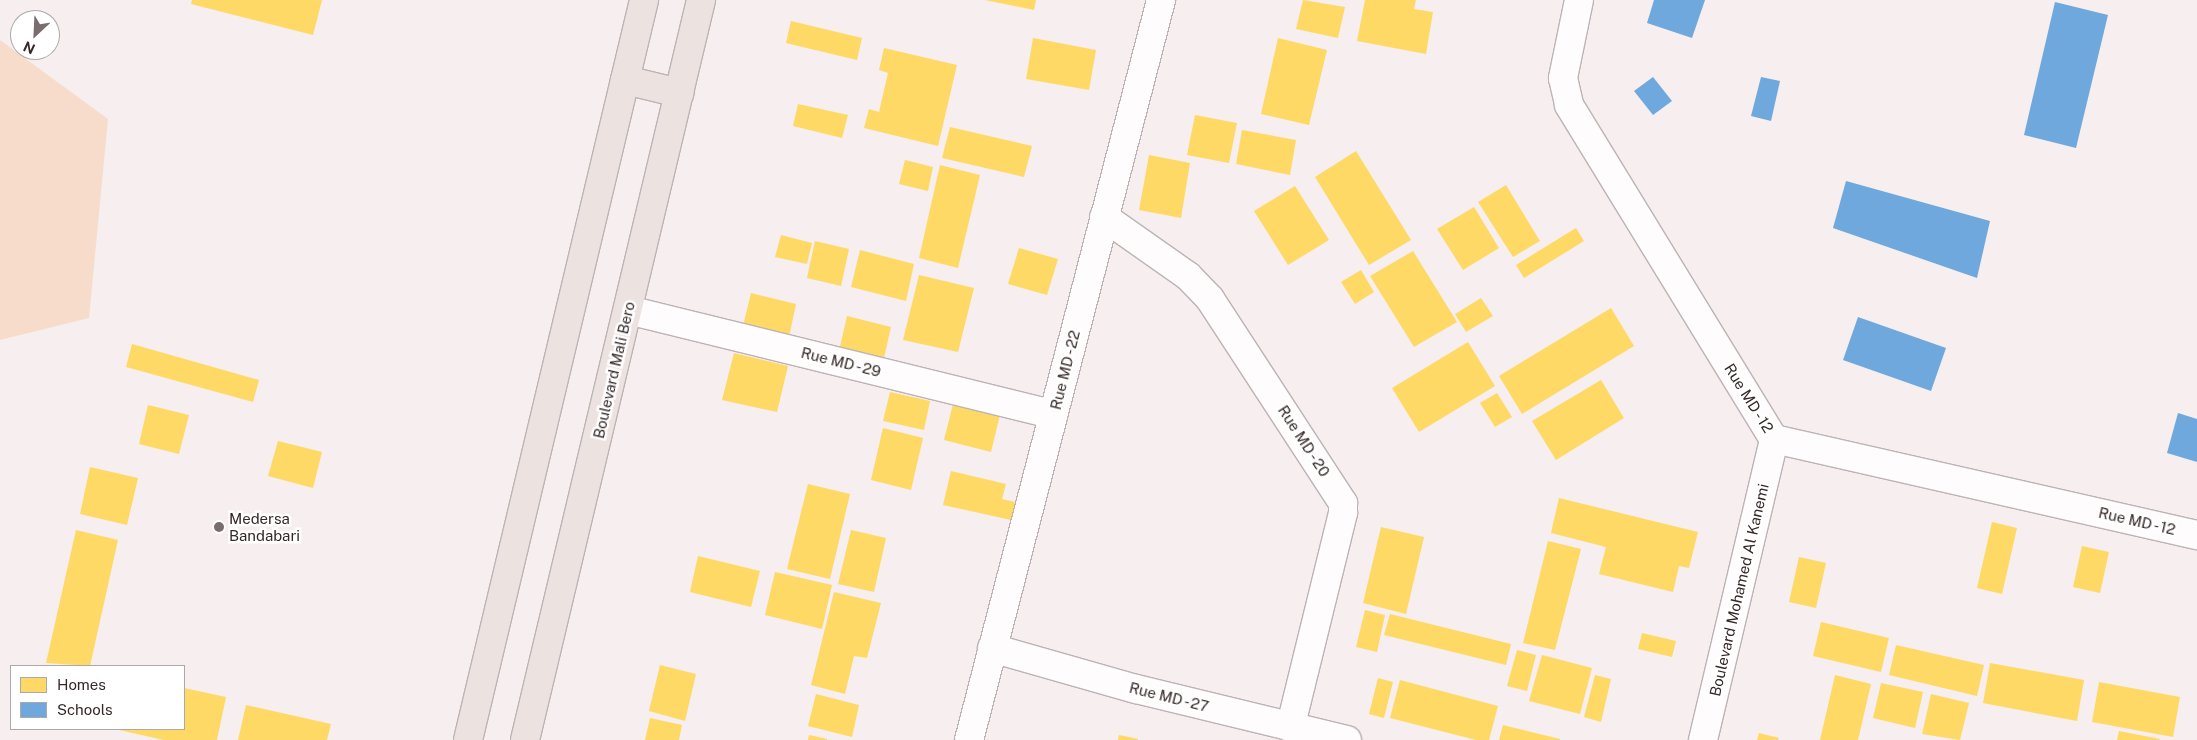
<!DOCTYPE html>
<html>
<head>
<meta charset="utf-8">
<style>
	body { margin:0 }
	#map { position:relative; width:2197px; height:740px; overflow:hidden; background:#f6eeef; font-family:"Public Sans",sans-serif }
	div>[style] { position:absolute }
	.green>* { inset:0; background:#f7dccc }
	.homes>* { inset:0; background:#ffd966 }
	.schools>* { inset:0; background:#6fa8dc }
	.roads { filter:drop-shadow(1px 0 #bdb3b4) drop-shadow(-1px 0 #bdb3b4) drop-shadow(0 1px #bdb3b4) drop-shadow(0 -1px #bdb3b4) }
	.street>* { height:28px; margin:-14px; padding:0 14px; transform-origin:14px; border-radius:14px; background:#fefcfd }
	.primary>* { height:28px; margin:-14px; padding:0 14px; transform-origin:14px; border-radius:14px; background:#ece2e0 }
	.dots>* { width:14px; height:14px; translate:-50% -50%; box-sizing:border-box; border:2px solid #fff; border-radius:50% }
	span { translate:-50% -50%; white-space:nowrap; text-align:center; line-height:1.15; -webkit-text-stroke:5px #fff; paint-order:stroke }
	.street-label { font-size:15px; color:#352828 }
	.poi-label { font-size:15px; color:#352828 }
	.left { translate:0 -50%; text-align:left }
	.legend { position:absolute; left:10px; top:665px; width:175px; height:65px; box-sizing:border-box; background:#fff; border:1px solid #aea9a9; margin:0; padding:6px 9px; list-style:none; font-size:15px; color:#352828 }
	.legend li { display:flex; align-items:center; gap:10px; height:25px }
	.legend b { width:25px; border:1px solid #aea9a9 }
	.north { position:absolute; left:10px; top:10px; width:50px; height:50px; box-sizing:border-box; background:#fff; border:1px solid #aea9a9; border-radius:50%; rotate:205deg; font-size:14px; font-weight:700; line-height:20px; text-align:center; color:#352828 }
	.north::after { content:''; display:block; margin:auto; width:18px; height:22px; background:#796d6e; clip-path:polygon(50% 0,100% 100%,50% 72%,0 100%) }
</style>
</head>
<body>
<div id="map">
	<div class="green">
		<div style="clip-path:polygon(0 40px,108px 119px,89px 318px,0 340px)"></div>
	</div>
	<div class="homes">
		<div style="clip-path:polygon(192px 0,322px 0,313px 35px,191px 4px)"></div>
		<div style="clip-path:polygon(985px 0,1036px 0,1034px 10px)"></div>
		<div style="clip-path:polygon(1303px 0,1345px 7px,1338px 38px,1296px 29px)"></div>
		<div style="clip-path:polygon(1365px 0,1416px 0,1414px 9px,1433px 12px,1426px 54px,1357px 41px)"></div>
		<div style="clip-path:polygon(791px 21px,862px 38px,857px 60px,786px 43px)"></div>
		<div style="clip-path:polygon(1033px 38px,1096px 50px,1089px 90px,1026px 79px)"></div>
		<div style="clip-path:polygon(1278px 38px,1327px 50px,1309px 125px,1261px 114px)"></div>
		<div style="clip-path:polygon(884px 48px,957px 65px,938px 146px,864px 128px,869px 109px,879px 112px,888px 73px,879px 70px)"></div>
		<div style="clip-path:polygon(798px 104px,848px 115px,842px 138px,793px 126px)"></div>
		<div style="clip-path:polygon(1195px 115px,1237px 123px,1229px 163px,1187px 155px)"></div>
		<div style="clip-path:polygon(950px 127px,1032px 146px,1024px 177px,942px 158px)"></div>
		<div style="clip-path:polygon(1242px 130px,1296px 140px,1290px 175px,1236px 164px)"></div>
		<div style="clip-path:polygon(1356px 151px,1411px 240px,1369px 265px,1315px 177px)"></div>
		<div style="clip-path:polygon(1149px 155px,1190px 163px,1181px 218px,1139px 210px)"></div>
		<div style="clip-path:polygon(905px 160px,933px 167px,928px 191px,899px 184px)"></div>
		<div style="clip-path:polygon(940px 165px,980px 175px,958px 268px,919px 258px)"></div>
		<div style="clip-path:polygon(1506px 185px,1540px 241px,1513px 257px,1478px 202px)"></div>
		<div style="clip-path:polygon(1295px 186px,1329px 240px,1288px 265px,1254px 211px)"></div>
		<div style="clip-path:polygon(1474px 207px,1499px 248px,1463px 270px,1437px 229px)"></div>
		<div style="clip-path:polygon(1576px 228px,1584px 241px,1524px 278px,1516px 265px)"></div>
		<div style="clip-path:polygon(781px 235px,812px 243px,807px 264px,775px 257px)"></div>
		<div style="clip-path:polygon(815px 241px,849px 249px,841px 286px,807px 278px)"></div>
		<div style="clip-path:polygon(1019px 248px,1058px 259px,1047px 295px,1008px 284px)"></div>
		<div style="clip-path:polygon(860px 250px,914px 264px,906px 301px,851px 287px)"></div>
		<div style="clip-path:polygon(1413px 251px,1457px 322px,1414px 347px,1370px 276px)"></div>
		<div style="clip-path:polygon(1361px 270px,1374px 292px,1355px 304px,1341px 282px)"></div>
		<div style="clip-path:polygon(919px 275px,974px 288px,958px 352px,903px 340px)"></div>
		<div style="clip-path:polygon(751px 293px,796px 304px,789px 337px,743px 326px)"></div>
		<div style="clip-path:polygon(1481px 298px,1493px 316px,1466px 332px,1455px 314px)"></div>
		<div style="clip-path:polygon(1611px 308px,1634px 346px,1522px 414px,1499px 376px)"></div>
		<div style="clip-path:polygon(847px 316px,891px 327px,883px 362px,839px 351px)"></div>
		<div style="clip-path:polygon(1468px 342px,1495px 386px,1419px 432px,1392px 388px)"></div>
		<div style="clip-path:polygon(132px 344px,259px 380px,253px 402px,126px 367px)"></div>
		<div style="clip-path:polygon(734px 353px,788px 366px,777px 412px,722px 400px)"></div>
		<div style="clip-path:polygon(1601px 380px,1624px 418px,1556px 460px,1532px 421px)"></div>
		<div style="clip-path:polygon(890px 392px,930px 401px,924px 430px,883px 421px)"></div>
		<div style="clip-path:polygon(1497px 393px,1512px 417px,1495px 427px,1480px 403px)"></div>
		<div style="clip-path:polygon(953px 404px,1000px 415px,991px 452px,944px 440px)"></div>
		<div style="clip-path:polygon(148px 405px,189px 415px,179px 454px,139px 444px)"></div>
		<div style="clip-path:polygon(883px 428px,923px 438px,911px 490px,871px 480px)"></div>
		<div style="clip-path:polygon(278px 441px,322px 452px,313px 488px,268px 476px)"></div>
		<div style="clip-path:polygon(90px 467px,138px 478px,127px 525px,80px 514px)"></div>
		<div style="clip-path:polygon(951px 471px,1006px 484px,1002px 499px,1015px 502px,1011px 520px,943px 505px)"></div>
		<div style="clip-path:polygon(808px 484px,850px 494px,830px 579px,787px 569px)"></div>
		<div style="clip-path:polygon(1559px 498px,1698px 532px,1689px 568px,1679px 566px,1673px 592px,1599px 574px,1606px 547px,1551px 533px)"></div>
		<div style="clip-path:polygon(1992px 522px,2017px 528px,2002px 594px,1977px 588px)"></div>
		<div style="clip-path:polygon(1381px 527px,1424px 537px,1406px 614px,1363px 603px)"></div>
		<div style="clip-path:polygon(76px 530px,118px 540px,90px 666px,46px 663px)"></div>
		<div style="clip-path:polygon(851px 530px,886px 538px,874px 592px,838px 584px)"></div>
		<div style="clip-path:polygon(1548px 541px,1581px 549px,1555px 650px,1523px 643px)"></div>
		<div style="clip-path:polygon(2082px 546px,2109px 552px,2100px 593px,2073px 587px)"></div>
		<div style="clip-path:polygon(698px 556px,760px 571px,751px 607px,690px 592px)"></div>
		<div style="clip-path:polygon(1799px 557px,1826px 563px,1816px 608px,1789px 602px)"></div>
		<div style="clip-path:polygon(775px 572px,832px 585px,822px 629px,765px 615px)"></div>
		<div style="clip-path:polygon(834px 592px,881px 603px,867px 658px,854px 656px,845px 694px,811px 685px)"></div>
		<div style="clip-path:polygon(1365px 610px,1385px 615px,1377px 652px,1356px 647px)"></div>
		<div style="clip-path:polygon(1390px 614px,1511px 644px,1506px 665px,1384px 635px)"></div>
		<div style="clip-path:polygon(1821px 622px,1889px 638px,1881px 672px,1813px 656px)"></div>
		<div style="clip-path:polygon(1642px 633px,1676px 641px,1672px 657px,1638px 649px)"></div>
		<div style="clip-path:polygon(1896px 645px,1984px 665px,1977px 696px,1889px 675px)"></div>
		<div style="clip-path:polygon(1517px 650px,1536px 655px,1527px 691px,1507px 686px)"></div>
		<div style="clip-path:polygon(1542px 655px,1592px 668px,1580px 714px,1529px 701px)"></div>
		<div style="clip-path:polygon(1990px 663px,2084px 680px,2077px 721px,1983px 703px)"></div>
		<div style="clip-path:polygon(660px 665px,696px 674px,685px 721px,649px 711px)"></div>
		<div style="clip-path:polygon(1595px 675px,1611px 679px,1601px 722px,1584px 717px)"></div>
		<div style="clip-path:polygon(1835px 675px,1871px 684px,1858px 740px,1820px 740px)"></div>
		<div style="clip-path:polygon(1378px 678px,1393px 682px,1384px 718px,1369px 714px)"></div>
		<div style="clip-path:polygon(1400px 680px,1498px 706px,1489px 740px,1476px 740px,1390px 718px)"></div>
		<div style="clip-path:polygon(2099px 682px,2180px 697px,2173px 737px,2092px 722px)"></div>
		<div style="clip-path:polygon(1881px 683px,1923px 692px,1915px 728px,1873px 718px)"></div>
		<div style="clip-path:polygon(184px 688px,226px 697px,217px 740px,164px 740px,119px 730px,184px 729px)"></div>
		<div style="clip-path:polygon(816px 694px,859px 705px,852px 737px,808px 726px)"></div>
		<div style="clip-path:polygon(1931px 694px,1969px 703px,1960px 740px,1922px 734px)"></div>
		<div style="clip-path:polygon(246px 705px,331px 724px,327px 740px,238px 740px)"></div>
		<div style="clip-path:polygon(650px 718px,682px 725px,679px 740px,645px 740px)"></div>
		<div style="clip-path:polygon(1503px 725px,1560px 739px,1560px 740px,1499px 740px)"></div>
		<div style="clip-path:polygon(2119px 731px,2160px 739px,2159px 740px,2117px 740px)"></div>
		<div style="clip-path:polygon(1759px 733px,1779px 738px,1778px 740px,1757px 740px)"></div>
		<div style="clip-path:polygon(809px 735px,827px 739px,827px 740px,808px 740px)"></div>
		<div style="clip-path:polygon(1119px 735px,1138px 739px,1138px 740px,1118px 740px)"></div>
	</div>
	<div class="schools">
		<div style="clip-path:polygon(1654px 0,1705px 0,1692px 38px,1647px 23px)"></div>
		<div style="clip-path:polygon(2055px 2px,2108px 15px,2076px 148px,2024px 135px)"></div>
		<div style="clip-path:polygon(1653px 77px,1672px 101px,1653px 115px,1634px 91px)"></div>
		<div style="clip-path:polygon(1761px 77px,1780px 81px,1771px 121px,1751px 116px)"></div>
		<div style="clip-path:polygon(1846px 181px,1990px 221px,1977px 278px,1833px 228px)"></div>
		<div style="clip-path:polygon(1858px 317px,1946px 348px,1931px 391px,1843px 360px)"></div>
		<div style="clip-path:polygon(2178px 413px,2197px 419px,2197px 462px,2167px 453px)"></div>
	</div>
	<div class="roads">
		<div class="street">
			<div style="left:1579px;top:0;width:80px;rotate:101.6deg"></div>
			<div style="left:1563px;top:78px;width:28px;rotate:77deg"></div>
			<div style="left:1569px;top:105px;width:392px;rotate:58.5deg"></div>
			<div style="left:1774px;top:439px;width:434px;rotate:12.8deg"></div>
			<div style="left:1104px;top:217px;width:103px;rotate:35.1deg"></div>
			<div style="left:1188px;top:276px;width:32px;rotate:46deg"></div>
			<div style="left:1210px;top:299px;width:244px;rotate:56.9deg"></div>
			<div style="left:1343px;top:503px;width:10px;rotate:90deg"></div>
			<div style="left:1343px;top:513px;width:221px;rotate:103.8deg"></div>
			<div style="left:628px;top:310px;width:438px;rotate:13.8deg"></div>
			<div style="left:992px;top:648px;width:150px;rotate:15.9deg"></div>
			<div style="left:1136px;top:689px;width:217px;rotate:13.6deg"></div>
			<div style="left:969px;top:740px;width:765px;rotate:-75.45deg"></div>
			<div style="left:1703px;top:740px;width:309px;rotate:-76.7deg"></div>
		</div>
		<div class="primary">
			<div style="left:625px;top:80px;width:56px;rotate:13.5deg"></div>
			<div style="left:468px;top:740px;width:761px;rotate:-76.62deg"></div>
			<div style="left:525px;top:740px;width:761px;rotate:-76.62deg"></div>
		</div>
	</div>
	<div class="dots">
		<div style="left:219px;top:527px;background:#796d6e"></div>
	</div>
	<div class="street-label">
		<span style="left:841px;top:362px;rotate:14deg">Rue MD - 29</span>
		<span style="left:614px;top:370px;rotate:-77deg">Boulevard Mali Bero</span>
		<span style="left:1065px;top:370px;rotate:-76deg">Rue MD - 22</span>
		<span style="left:1749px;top:398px;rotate:58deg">Rue MD - 12</span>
		<span style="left:1304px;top:441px;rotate:57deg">Rue MD - 20</span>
		<span style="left:2137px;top:521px;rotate:13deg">Rue MD - 12</span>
		<span style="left:1739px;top:590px;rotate:-77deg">Boulevard Mohamed Al Kanemi</span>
		<span style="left:1169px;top:697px;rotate:14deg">Rue MD - 27</span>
	</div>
	<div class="poi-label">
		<span class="left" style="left:229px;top:527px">Medersa<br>Bandabari</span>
	</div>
	<ul class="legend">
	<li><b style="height:14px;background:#ffd966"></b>Homes</li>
	<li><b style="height:14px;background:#6fa8dc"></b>Schools</li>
	</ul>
	<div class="north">N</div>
</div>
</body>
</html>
